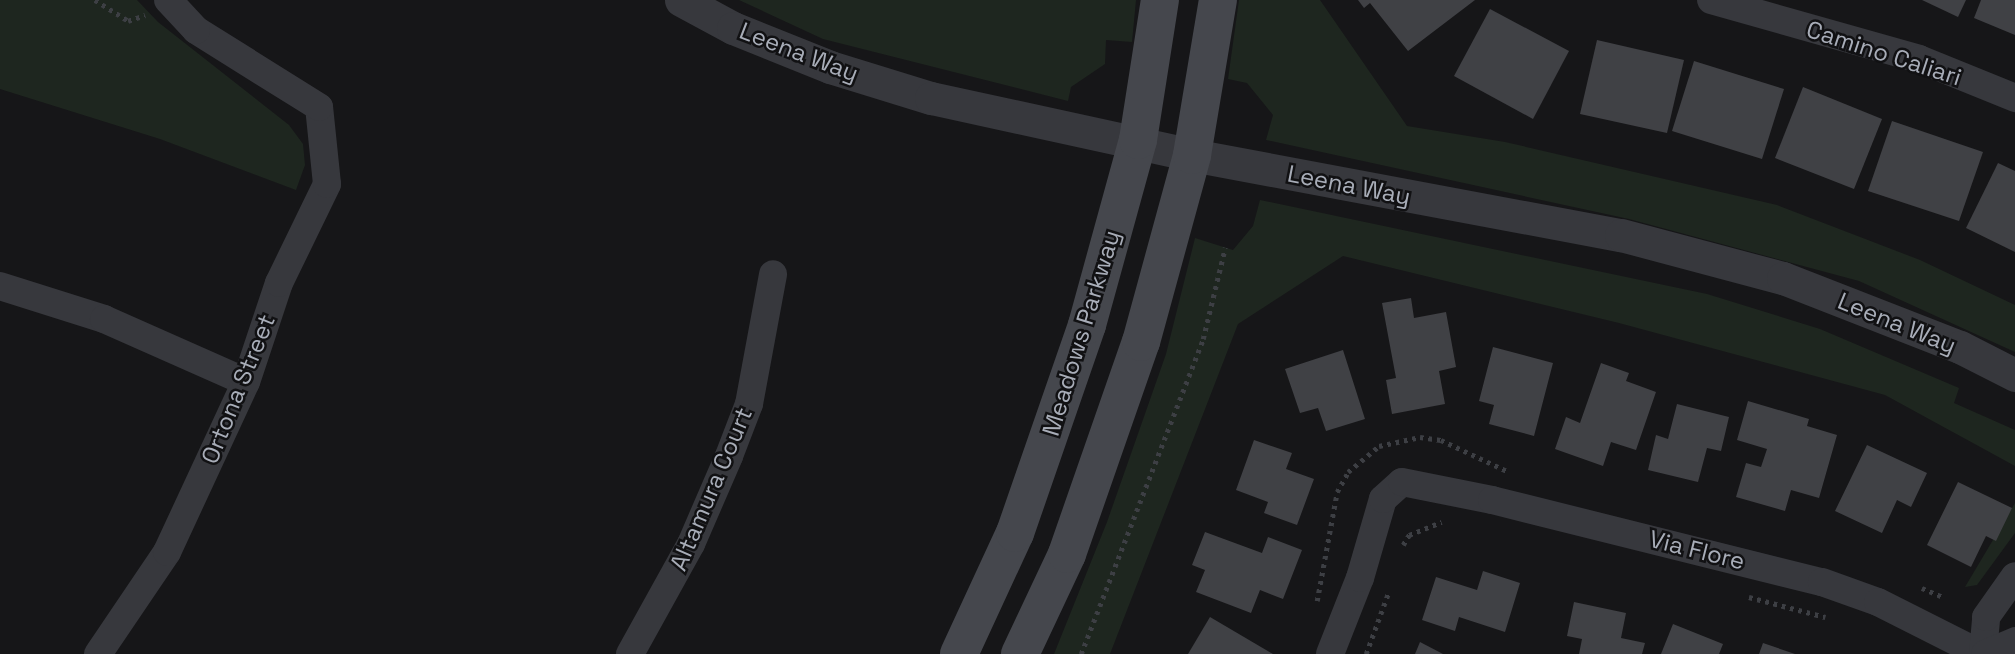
<!DOCTYPE html>
<html>
<head>
<meta charset="utf-8">
<style>
	body { margin:0 }
	#map { position:relative; width:2015px; height:654px; overflow:hidden; background:#161618; font-family:"Space Grotesk",sans-serif }
	div>[style] { position:absolute }
	.green>* { inset:0; background:#1e261f }
	.building>* { inset:0; background:#404145 }
	.path>* { height:4.5px; margin-top:-2.25px; transform-origin:0; background:repeating-linear-gradient(90deg,#3d3f44 0 3.5px,transparent 0 8.5px) }
	.minor>* { height:28px; margin:-14px; padding:0 14px; transform-origin:14px; border-radius:14px; background:#37383d }
	.tertiary>* { height:33px; margin:-16.5px; padding:0 16.5px; transform-origin:16.5px; border-radius:16.5px; background:#37383d }
	.secondary>* { height:38px; margin:-19px; padding:0 19px; transform-origin:19px; border-radius:19px; background:#45474d }
	span { translate:-50% -50%; white-space:nowrap; text-align:center; line-height:1.15; -webkit-text-stroke:5px #111113; paint-order:stroke }
	.street-label { font-size:24px; color:#a8adb8 }
</style>
</head>
<body>
<div id="map">
	<div class="green">
		<div style="clip-path:polygon(0 0,137px 0,158px 22px,289px 125px,303px 144px,305px 165px,296px 190px,160px 139px,0 89px)"></div>
		<div style="clip-path:polygon(739px 0,1136px 0,1132px 42px,1106px 40px,1105px 64px,1071px 87px,1068px 101px,823px 39px)"></div>
		<div style="clip-path:polygon(1239px 0,1320px 0,1407px 126px,1505px 142px,1777px 205px,1920px 260px,2015px 305px,2015px 352px,1859px 281px,1629px 219px,1266px 140px,1273px 115px,1247px 83px,1228px 79px)"></div>
		<div style="clip-path:polygon(1260px 200px,1707px 294px,1820px 329px,1959px 388px,1954px 403px,2015px 430px,2015px 466px,1885px 395px,1619px 323px,1343px 256px,1238px 324px,1110px 654px,1054px 654px,1107px 522px,1166px 354px,1195px 238px,1233px 250px,1253px 226px)"></div>
		<div style="clip-path:polygon(2015px 503px,2015px 533px,1977px 585px,1965px 587px)"></div>
	</div>
	<div class="building">
		<div style="clip-path:polygon(1358px 0,1475px 0,1408px 51px,1370px 3px,1364px 8px)"></div>
		<div style="clip-path:polygon(1922px 0,1966px 0,1958px 17px)"></div>
		<div style="clip-path:polygon(1981px 0,2015px 0,2015px 35px,1974px 18px)"></div>
		<div style="clip-path:polygon(1490px 9px,1569px 51px,1533px 119px,1454px 76px)"></div>
		<div style="clip-path:polygon(1597px 40px,1684px 60px,1667px 133px,1580px 114px)"></div>
		<div style="clip-path:polygon(1694px 61px,1784px 89px,1762px 159px,1672px 131px)"></div>
		<div style="clip-path:polygon(1803px 87px,1882px 119px,1854px 189px,1775px 158px)"></div>
		<div style="clip-path:polygon(1892px 121px,1983px 152px,1959px 221px,1868px 191px)"></div>
		<div style="clip-path:polygon(1998px 163px,2015px 171px,2015px 252px,1966px 228px)"></div>
		<div style="clip-path:polygon(1411px 298px,1414px 318px,1446px 312px,1456px 367px,1439px 371px,1445px 404px,1392px 414px,1386px 380px,1396px 378px,1382px 303px)"></div>
		<div style="clip-path:polygon(1493px 347px,1553px 363px,1534px 436px,1489px 424px,1494px 405px,1479px 401px)"></div>
		<div style="clip-path:polygon(1343px 350px,1365px 419px,1326px 431px,1318px 408px,1300px 413px,1285px 369px)"></div>
		<div style="clip-path:polygon(1601px 363px,1629px 373px,1626px 381px,1656px 392px,1636px 450px,1611px 442px,1603px 466px,1555px 449px,1566px 417px,1580px 423px)"></div>
		<div style="clip-path:polygon(1748px 401px,1809px 419px,1807px 426px,1837px 435px,1819px 498px,1791px 490px,1785px 511px,1736px 497px,1746px 463px,1761px 467px,1767px 449px,1737px 440px)"></div>
		<div style="clip-path:polygon(1677px 404px,1729px 417px,1721px 451px,1707px 448px,1698px 482px,1648px 470px,1656px 435px,1668px 439px)"></div>
		<div style="clip-path:polygon(1254px 440px,1292px 453px,1286px 469px,1314px 479px,1297px 525px,1264px 513px,1268px 502px,1236px 490px)"></div>
		<div style="clip-path:polygon(1867px 445px,1927px 473px,1911px 507px,1897px 500px,1882px 533px,1835px 511px)"></div>
		<div style="clip-path:polygon(1958px 482px,2012px 508px,1996px 541px,1986px 536px,1971px 567px,1927px 545px)"></div>
		<div style="clip-path:polygon(1205px 532px,1262px 553px,1268px 537px,1302px 550px,1283px 599px,1260px 590px,1251px 613px,1196px 592px,1205px 570px,1192px 565px)"></div>
		<div style="clip-path:polygon(1483px 571px,1520px 583px,1505px 632px,1459px 617px,1455px 631px,1422px 620px,1436px 577px,1477px 590px)"></div>
		<div style="clip-path:polygon(1574px 602px,1626px 613px,1621px 638px,1645px 643px,1642px 654px,1579px 654px,1582px 639px,1567px 636px)"></div>
		<div style="clip-path:polygon(1210px 617px,1273px 654px,1188px 654px)"></div>
		<div style="clip-path:polygon(1673px 624px,1723px 644px,1719px 654px,1661px 654px)"></div>
		<div style="clip-path:polygon(1420px 642px,1443px 654px,1415px 654px)"></div>
		<div style="clip-path:polygon(1763px 643px,1795px 654px,1759px 654px)"></div>
	</div>
	<div class="path">
		<div style="left:95px;top:0;width:39px;rotate:32deg"></div>
		<div style="left:128px;top:21px;width:18px;rotate:-19deg"></div>
		<div style="left:1403px;top:545px;width:12px;rotate:-59deg"></div>
		<div style="left:1409px;top:535px;width:35px;rotate:-22deg"></div>
		<div style="left:1922px;top:588px;width:21px;rotate:23deg"></div>
		<div style="left:1749px;top:597px;width:79px;rotate:14.7deg"></div>
		<div style="left:1317px;top:601px;width:111px;rotate:-79.6deg"></div>
		<div style="left:1337px;top:492px;width:23px;rotate:-61deg"></div>
		<div style="left:1348px;top:472px;width:40px;rotate:-40deg"></div>
		<div style="left:1379px;top:446px;width:42px;rotate:-12.4deg"></div>
		<div style="left:1420px;top:437px;width:21px;rotate:8deg"></div>
		<div style="left:1441px;top:440px;width:73px;rotate:25.2deg"></div>
		<div style="left:1081px;top:654px;width:338px;rotate:-68.8deg"></div>
		<div style="left:1203px;top:339px;width:94px;rotate:-76.4deg"></div>
		<div style="left:1366px;top:654px;width:64px;rotate:-69.9deg"></div>
	</div>
	<div class="minor">
		<div style="left:1711px;top:0;width:216px;rotate:15.8deg"></div>
		<div style="left:1919px;top:59px;width:104px;rotate:22.1deg"></div>
		<div style="left:0;top:286px;width:109px;rotate:17.6deg"></div>
		<div style="left:104px;top:319px;width:155px;rotate:23.9deg"></div>
		<div style="left:98px;top:654px;width:123px;rotate:-55.9deg"></div>
		<div style="left:167px;top:552px;width:187px;rotate:-65.1deg"></div>
		<div style="left:246px;top:382px;width:104px;rotate:-71.6deg"></div>
		<div style="left:279px;top:283px;width:110px;rotate:-64.1deg"></div>
		<div style="left:327px;top:184px;width:77px;rotate:-95.9deg"></div>
		<div style="left:319px;top:107px;width:145px;rotate:-148deg"></div>
		<div style="left:196px;top:30px;width:41px;rotate:-133deg"></div>
		<div style="left:630px;top:654px;width:126px;rotate:-61deg"></div>
		<div style="left:691px;top:544px;width:96px;rotate:-66.6deg"></div>
		<div style="left:729px;top:456px;width:56px;rotate:-69deg"></div>
		<div style="left:749px;top:404px;width:132px;rotate:-79.5deg"></div>
		<div style="left:1330px;top:654px;width:82px;rotate:-68.5deg"></div>
		<div style="left:1360px;top:578px;width:82px;rotate:-73.8deg"></div>
		<div style="left:1383px;top:499px;width:25px;rotate:-42deg"></div>
		<div style="left:1402px;top:482px;width:92px;rotate:11.3deg"></div>
		<div style="left:1492px;top:500px;width:340px;rotate:14deg"></div>
		<div style="left:1822px;top:582px;width:59px;rotate:19.7deg"></div>
		<div style="left:1878px;top:602px;width:115px;rotate:26.8deg"></div>
		<div style="left:1983px;top:654px;width:37px;rotate:-85deg"></div>
		<div style="left:1986px;top:617px;width:50px;rotate:-54.7deg"></div>
		<div style="left:1985px;top:654px;width:33px;rotate:-23deg"></div>
	</div>
	<div class="tertiary">
		<div style="left:681px;top:0;width:59px;rotate:28.3deg"></div>
		<div style="left:733px;top:28px;width:105px;rotate:21.9deg"></div>
		<div style="left:830px;top:67px;width:106px;rotate:17.1deg"></div>
		<div style="left:931px;top:98px;width:267px;rotate:12.3deg"></div>
		<div style="left:1192px;top:155px;width:436px;rotate:10.6deg"></div>
		<div style="left:1621px;top:235px;width:168px;rotate:14.9deg"></div>
		<div style="left:1783px;top:278px;width:190px;rotate:21.3deg"></div>
		<div style="left:1960px;top:347px;width:62px;rotate:27deg"></div>
	</div>
	<div class="secondary">
		<div style="left:959px;top:654px;width:133px;rotate:-65.2deg"></div>
		<div style="left:1015px;top:533px;width:220px;rotate:-70.9deg"></div>
		<div style="left:1087px;top:325px;width:192px;rotate:-74.6deg"></div>
		<div style="left:1138px;top:140px;width:142px;rotate:-81.1deg"></div>
		<div style="left:1020px;top:654px;width:110px;rotate:-64.8deg"></div>
		<div style="left:1067px;top:554px;width:225px;rotate:-70.8deg"></div>
		<div style="left:1141px;top:342px;width:194px;rotate:-74.7deg"></div>
		<div style="left:1192px;top:155px;width:157px;rotate:-80.5deg"></div>
	</div>
	<div class="street-label">
		<span style="left:799px;top:52px;rotate:21deg">Leena Way</span>
		<span style="left:1884px;top:53px;rotate:18deg">Camino Caliari</span>
		<span style="left:1349px;top:185px;rotate:11deg">Leena Way</span>
		<span style="left:1897px;top:323px;rotate:22deg">Leena Way</span>
		<span style="left:1081px;top:333px;rotate:-73deg">Meadows Parkway</span>
		<span style="left:238px;top:389px;rotate:-68deg">Ortona Street</span>
		<span style="left:711px;top:489px;rotate:-67deg">Altamura Court</span>
		<span style="left:1697px;top:550px;rotate:14deg">Via Flore</span>
	</div>
</div>
</body>
</html>
